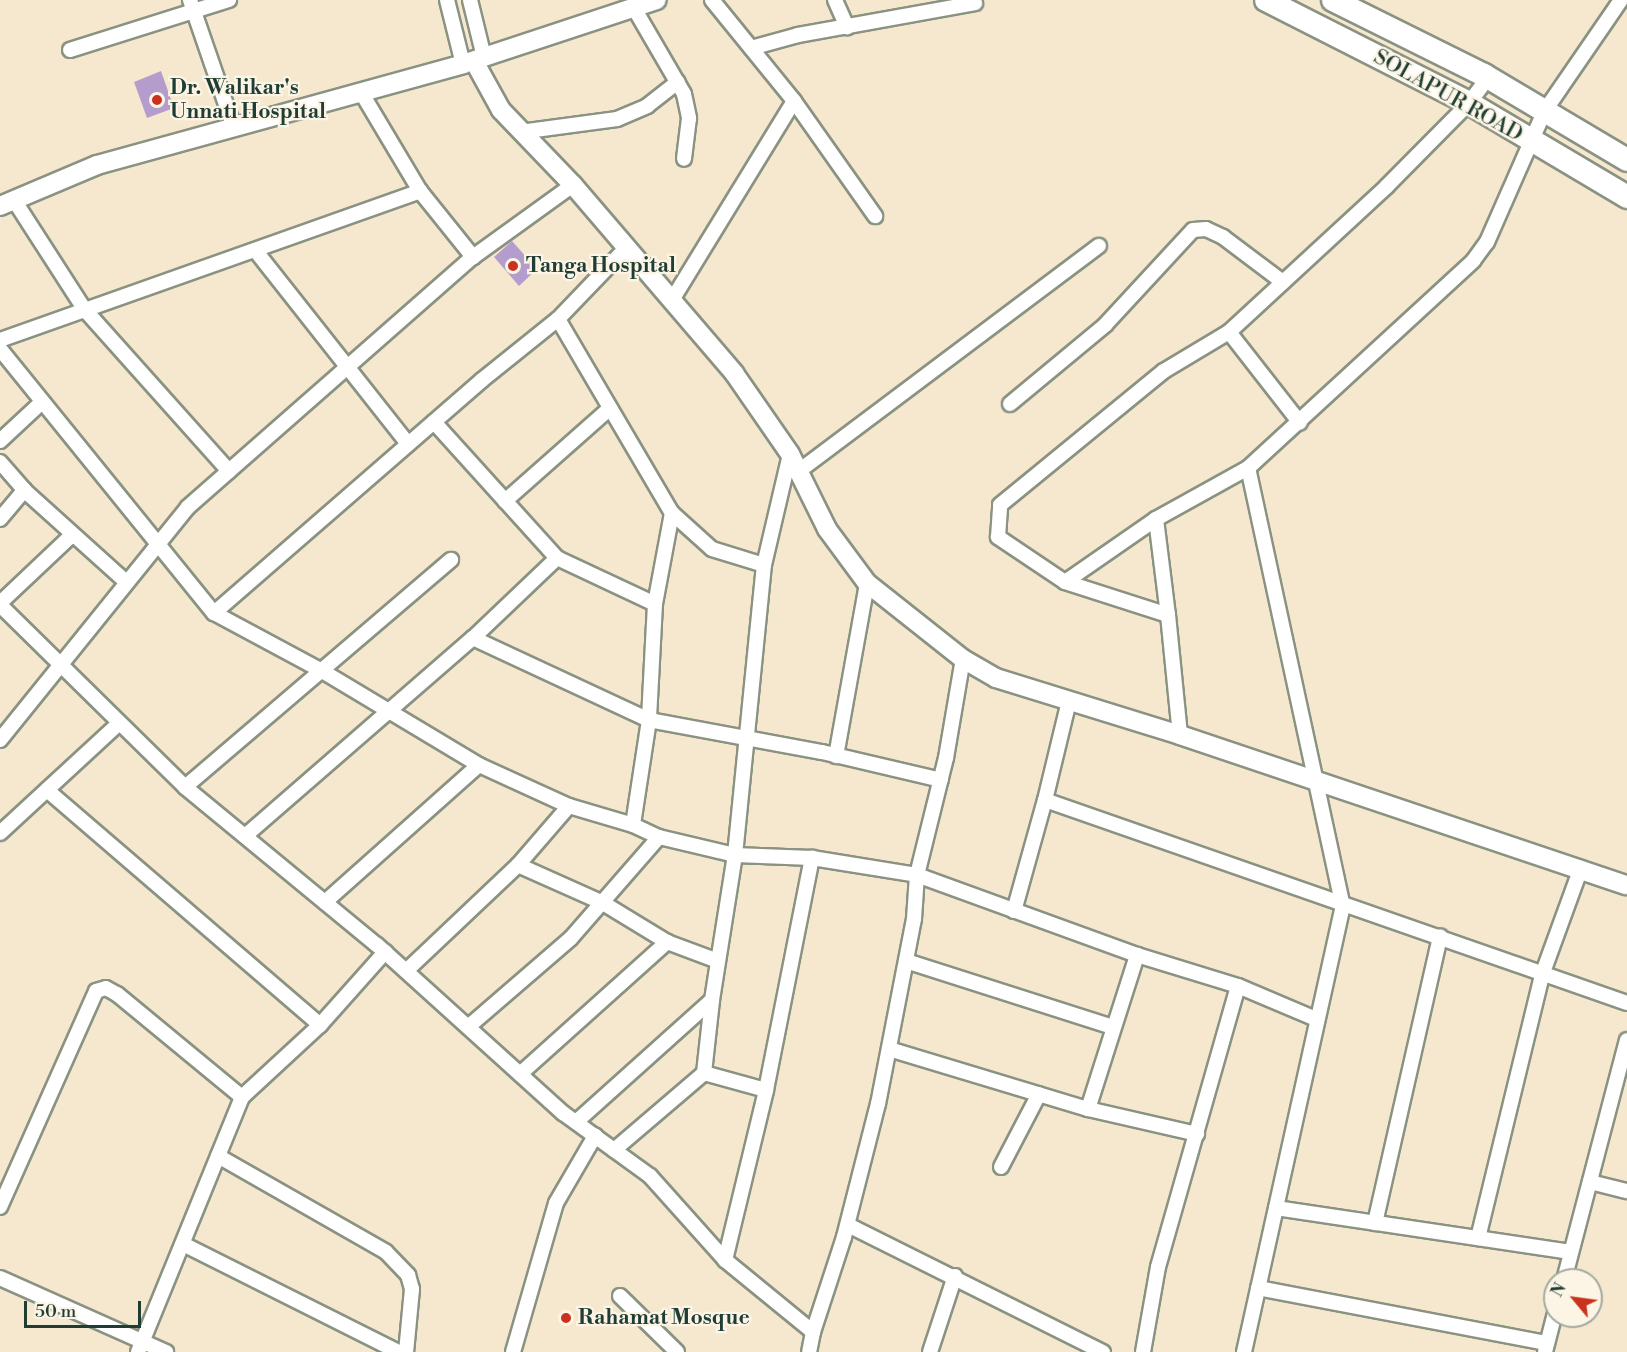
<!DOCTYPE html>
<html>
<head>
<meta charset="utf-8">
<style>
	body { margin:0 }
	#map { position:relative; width:1627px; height:1352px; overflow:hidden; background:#f6e8cf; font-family:"Libre Bodoni",serif }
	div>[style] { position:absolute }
	.building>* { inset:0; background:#b49dcd }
	.roads { filter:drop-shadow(2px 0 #8a9282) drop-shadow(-2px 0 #8a9282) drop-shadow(0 2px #8a9282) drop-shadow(0 -2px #8a9282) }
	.minor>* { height:14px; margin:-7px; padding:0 7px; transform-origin:7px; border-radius:7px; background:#fff }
	.tertiary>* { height:18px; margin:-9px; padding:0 9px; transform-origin:9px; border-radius:9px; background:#fff }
	.primary>* { height:22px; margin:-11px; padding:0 11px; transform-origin:11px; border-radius:11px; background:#fff }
	.dots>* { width:16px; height:16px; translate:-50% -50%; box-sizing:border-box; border:3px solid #fcf5e5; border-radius:50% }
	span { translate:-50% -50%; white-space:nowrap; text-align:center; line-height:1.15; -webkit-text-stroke:4.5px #fcf5e5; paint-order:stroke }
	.poi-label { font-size:21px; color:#1f3d34; font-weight:700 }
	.left { translate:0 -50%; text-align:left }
	.street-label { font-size:21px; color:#1f3d34 }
	.north { position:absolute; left:1543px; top:1268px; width:60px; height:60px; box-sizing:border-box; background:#fcf5e5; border:2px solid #a4ab9e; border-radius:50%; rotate:299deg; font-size:16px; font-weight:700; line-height:24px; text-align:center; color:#1f3d34 }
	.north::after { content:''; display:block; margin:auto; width:21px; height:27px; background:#c8321e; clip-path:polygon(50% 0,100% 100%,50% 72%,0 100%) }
	.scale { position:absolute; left:24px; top:1301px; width:117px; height:27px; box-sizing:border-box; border:3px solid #1f3d34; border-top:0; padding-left:8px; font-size:18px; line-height:21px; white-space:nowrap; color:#1f3d34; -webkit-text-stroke:4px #fcf5e5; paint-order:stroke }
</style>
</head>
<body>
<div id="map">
	<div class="building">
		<div style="clip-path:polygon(161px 71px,174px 108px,147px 118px,134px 82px)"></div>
		<div style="clip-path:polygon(512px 241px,537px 269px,519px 286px,494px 257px)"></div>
	</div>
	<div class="roads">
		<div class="minor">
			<div style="left:190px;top:0;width:135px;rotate:71deg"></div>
			<div style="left:447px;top:0;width:66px;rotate:76deg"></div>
			<div style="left:470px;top:0;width:59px;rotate:76.2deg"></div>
			<div style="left:712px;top:0;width:130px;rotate:50.9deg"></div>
			<div style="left:794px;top:101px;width:141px;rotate:54.8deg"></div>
			<div style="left:835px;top:0;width:30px;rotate:66deg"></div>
			<div style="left:634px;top:8px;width:99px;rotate:59.8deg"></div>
			<div style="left:684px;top:94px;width:25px;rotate:78deg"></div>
			<div style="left:689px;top:118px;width:41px;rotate:97deg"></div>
			<div style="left:751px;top:48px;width:49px;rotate:-15.5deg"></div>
			<div style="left:798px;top:35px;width:180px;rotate:-10.2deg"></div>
			<div style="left:70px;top:50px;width:167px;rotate:-17.5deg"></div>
			<div style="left:361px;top:92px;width:115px;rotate:59.2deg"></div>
			<div style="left:420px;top:191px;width:85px;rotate:51.2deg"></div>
			<div style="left:520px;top:132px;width:98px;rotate:-7.6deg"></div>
			<div style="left:617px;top:119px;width:33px;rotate:-23deg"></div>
			<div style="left:647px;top:106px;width:39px;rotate:-38deg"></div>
			<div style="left:14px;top:200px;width:131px;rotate:57.2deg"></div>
			<div style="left:85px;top:310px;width:216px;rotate:48.2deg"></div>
			<div style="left:255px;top:250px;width:247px;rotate:51.7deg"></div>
			<div style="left:672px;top:300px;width:233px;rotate:-58.5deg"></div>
			<div style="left:558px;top:319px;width:225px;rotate:59.6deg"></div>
			<div style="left:672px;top:513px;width:93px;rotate:100.6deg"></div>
			<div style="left:1229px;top:332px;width:115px;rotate:52deg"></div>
			<div style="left:0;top:340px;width:446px;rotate:-19.5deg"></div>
			<div style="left:0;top:349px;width:340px;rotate:51deg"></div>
			<div style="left:214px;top:613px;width:125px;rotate:28.2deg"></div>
			<div style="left:324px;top:672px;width:181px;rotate:31deg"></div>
			<div style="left:1010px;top:404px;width:124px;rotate:-39.7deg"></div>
			<div style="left:1105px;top:325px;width:129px;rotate:-47.2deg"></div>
			<div style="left:1193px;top:230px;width:13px;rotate:-4deg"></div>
			<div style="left:1206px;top:229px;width:19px;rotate:25deg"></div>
			<div style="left:1223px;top:237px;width:75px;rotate:36.9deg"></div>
			<div style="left:434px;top:422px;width:183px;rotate:47.9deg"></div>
			<div style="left:0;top:441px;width:57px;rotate:-42.9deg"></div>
			<div style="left:0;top:462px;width:37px;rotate:49deg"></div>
			<div style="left:24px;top:490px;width:137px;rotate:42deg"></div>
			<div style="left:799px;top:471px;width:375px;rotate:-36.9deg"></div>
			<div style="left:505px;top:501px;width:140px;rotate:-41.5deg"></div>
			<div style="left:672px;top:513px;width:54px;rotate:42deg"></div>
			<div style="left:712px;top:549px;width:54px;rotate:17.1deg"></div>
			<div style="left:764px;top:565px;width:114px;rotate:-76.8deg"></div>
			<div style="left:0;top:519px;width:38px;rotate:-50deg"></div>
			<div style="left:1156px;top:519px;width:97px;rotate:82.9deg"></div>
			<div style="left:1065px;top:582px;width:111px;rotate:-34.7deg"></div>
			<div style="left:1156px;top:519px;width:105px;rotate:-29deg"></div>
			<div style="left:1248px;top:468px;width:306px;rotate:-42.6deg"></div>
			<div style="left:1473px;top:261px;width:24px;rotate:-54deg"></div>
			<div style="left:1487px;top:242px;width:142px;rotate:-66.3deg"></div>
			<div style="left:1544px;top:112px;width:136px;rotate:-55.5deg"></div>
			<div style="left:0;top:603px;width:100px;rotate:-43.4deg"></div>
			<div style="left:0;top:605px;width:260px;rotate:44.5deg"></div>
			<div style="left:185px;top:787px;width:249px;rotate:39.5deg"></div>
			<div style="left:377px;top:945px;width:251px;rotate:42.1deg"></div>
			<div style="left:563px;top:1113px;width:107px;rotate:35.9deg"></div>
			<div style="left:650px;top:1176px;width:113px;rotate:48.2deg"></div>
			<div style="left:725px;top:1260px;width:114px;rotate:39.3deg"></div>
			<div style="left:813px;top:1332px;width:20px;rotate:101deg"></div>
			<div style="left:214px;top:613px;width:355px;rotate:-41deg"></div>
			<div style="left:482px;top:380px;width:97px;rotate:-38.8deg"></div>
			<div style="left:558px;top:319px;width:100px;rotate:-46.2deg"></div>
			<div style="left:473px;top:638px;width:194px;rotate:25deg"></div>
			<div style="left:649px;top:720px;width:176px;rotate:10.5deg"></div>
			<div style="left:822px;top:752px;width:122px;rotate:13.2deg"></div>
			<div style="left:1069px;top:701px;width:102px;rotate:103.6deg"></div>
			<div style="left:1045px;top:800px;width:616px;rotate:19.23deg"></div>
			<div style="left:1180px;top:735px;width:121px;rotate:-95.7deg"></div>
			<div style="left:1168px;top:615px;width:108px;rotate:-162.2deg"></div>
			<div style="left:1065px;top:582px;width:81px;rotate:-146.1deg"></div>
			<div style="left:998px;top:537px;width:32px;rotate:-86deg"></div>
			<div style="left:1000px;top:505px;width:212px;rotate:-39.3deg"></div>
			<div style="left:1164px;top:371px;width:76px;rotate:-31deg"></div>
			<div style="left:1229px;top:332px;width:214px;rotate:-42.7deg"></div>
			<div style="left:1386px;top:187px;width:118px;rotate:-45.3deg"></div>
			<div style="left:1469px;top:103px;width:31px;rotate:-53deg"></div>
			<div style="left:0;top:740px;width:299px;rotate:-51.1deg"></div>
			<div style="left:188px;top:507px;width:379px;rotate:-41.3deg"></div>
			<div style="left:473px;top:257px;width:123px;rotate:-35.8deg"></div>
			<div style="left:836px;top:756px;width:176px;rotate:-79.8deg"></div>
			<div style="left:185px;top:787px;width:350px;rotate:-40.5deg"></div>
			<div style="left:47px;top:790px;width:360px;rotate:40.7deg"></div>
			<div style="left:0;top:833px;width:161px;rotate:-42.7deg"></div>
			<div style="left:245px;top:836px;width:302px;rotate:-41deg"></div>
			<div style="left:473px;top:638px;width:116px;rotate:-43.6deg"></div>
			<div style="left:557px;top:558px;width:108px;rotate:25.1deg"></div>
			<div style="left:655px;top:604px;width:116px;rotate:93deg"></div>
			<div style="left:649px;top:720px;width:106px;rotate:98.7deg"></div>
			<div style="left:518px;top:865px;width:93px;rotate:24.1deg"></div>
			<div style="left:603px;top:903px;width:75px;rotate:31.4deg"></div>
			<div style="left:325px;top:902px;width:206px;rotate:-41.7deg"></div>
			<div style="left:479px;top:765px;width:99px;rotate:24.5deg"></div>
			<div style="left:569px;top:806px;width:67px;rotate:16.5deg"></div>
			<div style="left:633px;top:825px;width:29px;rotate:25deg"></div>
			<div style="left:1014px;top:911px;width:115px;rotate:-74.4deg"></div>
			<div style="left:906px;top:961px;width:217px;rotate:17.7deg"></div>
			<div style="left:406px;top:971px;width:154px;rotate:-43.4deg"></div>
			<div style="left:518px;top:865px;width:78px;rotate:-49.2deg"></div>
			<div style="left:468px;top:1027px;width:136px;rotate:-40.8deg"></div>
			<div style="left:571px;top:938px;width:134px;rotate:-48.9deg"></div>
			<div style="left:659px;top:837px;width:78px;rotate:13.3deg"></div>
			<div style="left:735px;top:855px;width:77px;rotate:2.2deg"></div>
			<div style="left:812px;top:858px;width:106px;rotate:9.2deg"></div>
			<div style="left:917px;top:875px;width:234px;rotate:20deg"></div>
			<div style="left:1137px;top:955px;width:106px;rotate:17.1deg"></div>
			<div style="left:1238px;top:986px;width:85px;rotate:22.9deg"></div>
			<div style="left:889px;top:1049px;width:208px;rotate:16.8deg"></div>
			<div style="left:1088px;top:1109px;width:112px;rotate:12.9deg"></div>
			<div style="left:704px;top:1073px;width:73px;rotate:-83.7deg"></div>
			<div style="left:520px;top:1074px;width:198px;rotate:-41.9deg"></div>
			<div style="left:667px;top:942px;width:54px;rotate:20.4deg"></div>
			<div style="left:1088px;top:1109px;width:162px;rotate:-72.3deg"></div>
			<div style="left:576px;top:1122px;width:183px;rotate:-41.9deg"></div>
			<div style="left:712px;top:1000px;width:147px;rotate:-81deg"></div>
			<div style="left:735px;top:855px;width:291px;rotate:-84.3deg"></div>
			<div style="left:614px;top:1150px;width:118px;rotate:-40.5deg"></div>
			<div style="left:704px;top:1073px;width:64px;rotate:15.3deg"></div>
			<div style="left:766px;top:1090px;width:237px;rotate:-78.8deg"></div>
			<div style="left:218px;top:1156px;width:193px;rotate:29.7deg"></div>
			<div style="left:386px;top:1252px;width:32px;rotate:46deg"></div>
			<div style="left:408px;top:1275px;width:15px;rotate:74deg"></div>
			<div style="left:412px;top:1289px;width:63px;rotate:95.4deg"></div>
			<div style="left:1001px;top:1167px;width:82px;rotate:-62.5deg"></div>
			<div style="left:1590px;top:1182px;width:38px;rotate:14deg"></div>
			<div style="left:0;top:1207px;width:236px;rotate:-66deg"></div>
			<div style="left:96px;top:991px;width:10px;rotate:-17deg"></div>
			<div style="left:106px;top:988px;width:13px;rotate:29deg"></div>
			<div style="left:117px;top:994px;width:162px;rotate:39.5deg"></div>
			<div style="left:1276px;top:1208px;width:298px;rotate:8.5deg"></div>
			<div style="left:1375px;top:1223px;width:294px;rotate:-77.2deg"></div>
			<div style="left:848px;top:1225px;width:285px;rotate:26.5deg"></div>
			<div style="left:1478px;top:1238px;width:271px;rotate:-76.3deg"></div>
			<div style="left:1542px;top:975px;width:114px;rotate:-70deg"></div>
			<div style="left:183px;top:1244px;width:241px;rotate:26.6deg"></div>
			<div style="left:725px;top:1260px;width:175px;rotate:-76.4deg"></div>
			<div style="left:0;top:1278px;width:182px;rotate:24deg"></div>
			<div style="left:1564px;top:1280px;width:248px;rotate:-75.3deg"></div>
			<div style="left:1258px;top:1288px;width:294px;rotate:10.8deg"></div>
			<div style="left:620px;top:1296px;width:80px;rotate:44.5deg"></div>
			<div style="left:813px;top:1332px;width:100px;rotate:-71.9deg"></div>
			<div style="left:844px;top:1237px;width:137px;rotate:-75.7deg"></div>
			<div style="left:878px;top:1104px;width:188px;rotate:-79deg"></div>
			<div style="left:914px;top:919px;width:44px;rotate:-86.1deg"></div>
			<div style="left:917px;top:875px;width:121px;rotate:-76.1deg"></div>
			<div style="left:946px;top:758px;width:100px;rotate:-80.3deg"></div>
			<div style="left:138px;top:1352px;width:275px;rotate:-67.8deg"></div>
			<div style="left:242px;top:1097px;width:106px;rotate:-42.7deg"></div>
			<div style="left:320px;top:1025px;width:98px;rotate:-48.3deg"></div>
			<div style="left:513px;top:1352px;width:155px;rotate:-73.9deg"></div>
			<div style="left:556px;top:1203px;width:78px;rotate:-59.8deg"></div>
			<div style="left:930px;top:1352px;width:80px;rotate:-71.8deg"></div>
			<div style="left:1143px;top:1352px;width:86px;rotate:-80deg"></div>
			<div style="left:1158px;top:1267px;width:292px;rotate:-74.1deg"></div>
			<div style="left:1244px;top:1352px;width:456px;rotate:-77.5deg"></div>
			<div style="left:1343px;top:907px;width:449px;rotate:-102.2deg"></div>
			<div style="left:1545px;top:1352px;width:40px;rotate:-75.6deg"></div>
		</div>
		<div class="tertiary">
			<div style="left:474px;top:61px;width:56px;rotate:61.1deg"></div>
			<div style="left:501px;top:110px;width:104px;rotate:46.2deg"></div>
			<div style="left:573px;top:185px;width:248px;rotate:49.4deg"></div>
			<div style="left:734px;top:373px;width:98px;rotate:55.3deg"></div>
			<div style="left:790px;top:454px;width:84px;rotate:63.7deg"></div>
			<div style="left:827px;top:529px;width:67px;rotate:53.5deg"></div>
			<div style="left:867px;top:583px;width:122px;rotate:38.4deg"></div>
			<div style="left:963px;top:659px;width:38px;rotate:30deg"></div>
			<div style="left:996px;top:678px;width:193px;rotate:17.2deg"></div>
			<div style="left:1180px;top:735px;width:471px;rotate:18.6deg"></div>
			<div style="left:0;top:206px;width:105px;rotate:-22.9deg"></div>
			<div style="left:97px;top:165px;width:380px;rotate:-15.4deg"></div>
			<div style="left:463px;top:64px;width:204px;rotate:-18.3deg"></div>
		</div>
		<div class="primary">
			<div style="left:1266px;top:0;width:228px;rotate:26.9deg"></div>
			<div style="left:1469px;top:103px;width:184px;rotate:30.7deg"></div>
			<div style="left:1333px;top:0;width:169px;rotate:26.4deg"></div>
			<div style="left:1484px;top:75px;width:166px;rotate:30.7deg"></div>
		</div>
	</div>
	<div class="dots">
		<div style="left:157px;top:100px;background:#c8321e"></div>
		<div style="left:513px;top:266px;background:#c8321e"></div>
		<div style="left:566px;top:1318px;background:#c8321e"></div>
	</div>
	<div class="poi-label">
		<span class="left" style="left:170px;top:100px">Dr. Walikar's<br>Unnati Hospital</span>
		<span class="left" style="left:526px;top:266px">Tanga Hospital</span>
		<span class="left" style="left:578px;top:1318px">Rahamat Mosque</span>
	</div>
	<div class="street-label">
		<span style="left:1448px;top:96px;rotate:29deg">SOLAPUR ROAD</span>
	</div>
	<div class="north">N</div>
	<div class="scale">50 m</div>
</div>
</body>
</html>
